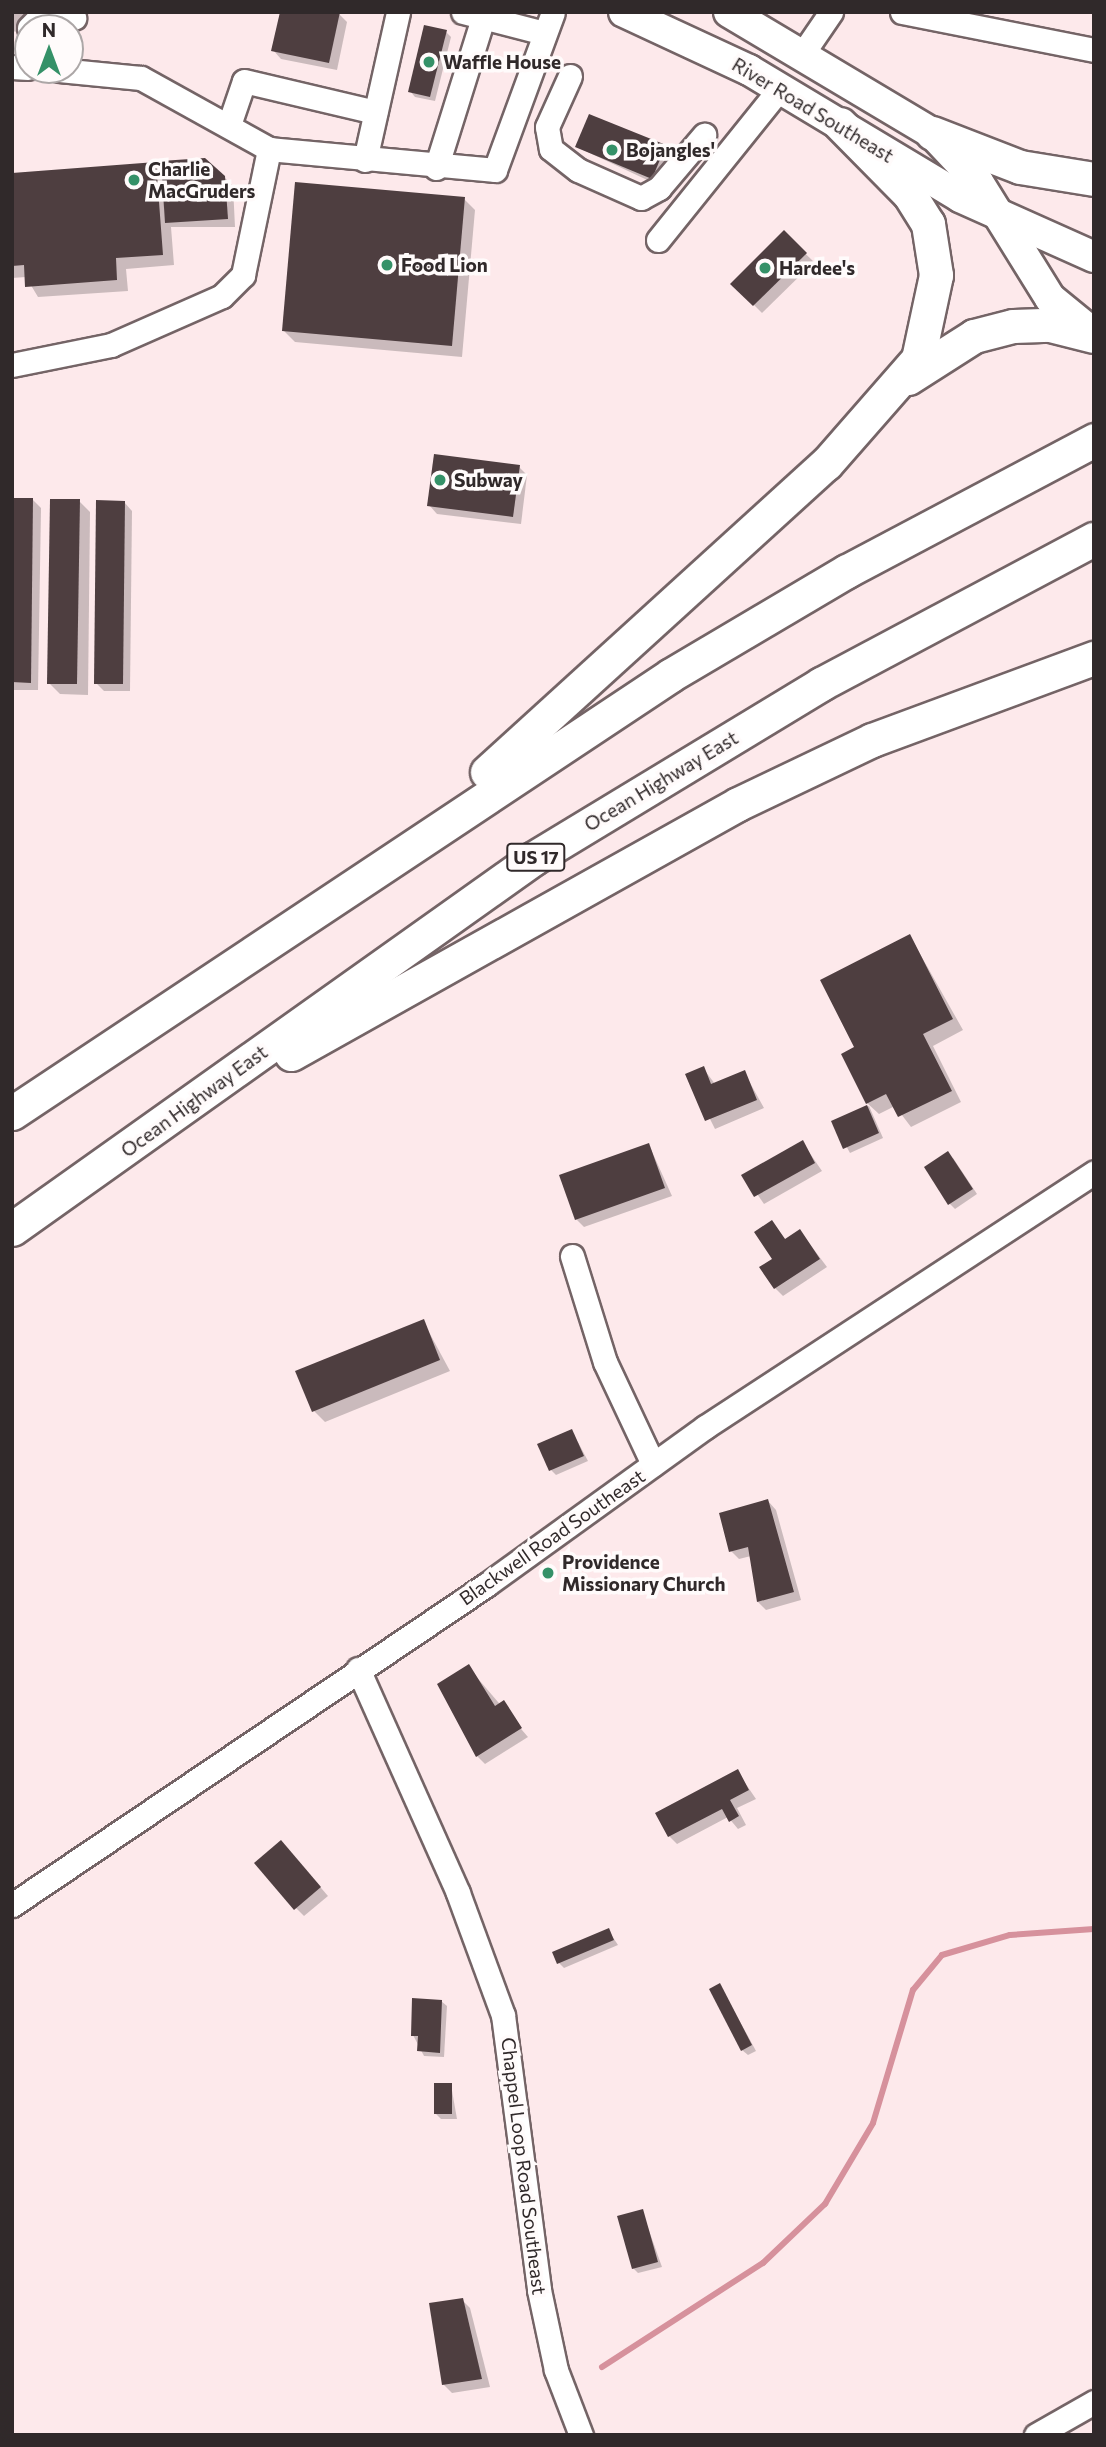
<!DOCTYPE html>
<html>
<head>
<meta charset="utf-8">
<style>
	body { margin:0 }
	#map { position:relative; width:1106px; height:2447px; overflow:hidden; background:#fde9eb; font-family:Commissioner,sans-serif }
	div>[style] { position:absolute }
	.shadow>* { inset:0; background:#0003 }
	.stream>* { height:6px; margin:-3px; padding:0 3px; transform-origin:3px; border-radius:3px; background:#d6919c }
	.building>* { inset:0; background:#4e3e40 }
	.roads { filter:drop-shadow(2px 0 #746466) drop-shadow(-2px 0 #746466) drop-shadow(0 2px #746466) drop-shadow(0 -2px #746466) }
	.minor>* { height:23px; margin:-11.5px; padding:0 11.5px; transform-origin:11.5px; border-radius:11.5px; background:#fff }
	.major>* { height:30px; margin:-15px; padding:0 15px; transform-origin:15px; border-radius:15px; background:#fff }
	.highway>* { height:33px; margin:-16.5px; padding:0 16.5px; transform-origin:16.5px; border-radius:16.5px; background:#fff }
	.dots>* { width:19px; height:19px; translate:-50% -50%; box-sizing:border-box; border:4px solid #fffbfb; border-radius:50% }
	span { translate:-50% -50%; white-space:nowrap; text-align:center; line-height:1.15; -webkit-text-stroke:7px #fffbfb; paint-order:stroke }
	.shield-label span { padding:2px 5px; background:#fffbfb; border:2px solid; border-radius:5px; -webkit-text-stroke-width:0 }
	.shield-label { font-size:18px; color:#30292a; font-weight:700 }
	.poi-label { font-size:19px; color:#30292a; font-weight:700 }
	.left { translate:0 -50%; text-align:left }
	.street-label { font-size:19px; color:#30292a }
	.frame { position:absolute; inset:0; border:14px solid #30292a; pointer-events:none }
	.north { position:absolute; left:14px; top:14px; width:70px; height:70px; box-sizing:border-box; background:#fffbfb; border:2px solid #aca7a7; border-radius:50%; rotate:0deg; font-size:19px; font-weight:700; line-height:28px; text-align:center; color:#30292a }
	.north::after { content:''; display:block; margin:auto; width:24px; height:32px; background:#359168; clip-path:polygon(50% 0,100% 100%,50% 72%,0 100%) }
</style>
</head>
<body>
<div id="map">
	<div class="shadow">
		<div style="clip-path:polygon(12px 12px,26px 12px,22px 33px,12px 31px)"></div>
		<div style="clip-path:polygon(339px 14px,347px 22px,337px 70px,281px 59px,273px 50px)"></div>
		<div style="clip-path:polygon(446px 32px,451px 37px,435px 101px,415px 97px,410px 91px)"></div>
		<div style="clip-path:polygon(665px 146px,673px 155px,660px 186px,577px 147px)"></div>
		<div style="clip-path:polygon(156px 164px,164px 172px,224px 177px,233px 186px,235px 227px,171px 227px,174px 265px,126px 269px,128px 291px,38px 297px,26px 277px,12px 278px,12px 174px)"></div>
		<div style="clip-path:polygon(464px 199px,475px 210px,462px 357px,295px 342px,284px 331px)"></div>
		<div style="clip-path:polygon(784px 233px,814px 262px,762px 313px,733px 284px)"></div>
		<div style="clip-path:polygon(519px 467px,527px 475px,521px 524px,437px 514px,429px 505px)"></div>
		<div style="clip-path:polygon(12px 500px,33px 500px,41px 508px,38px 690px,12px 690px)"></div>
		<div style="clip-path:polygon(79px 501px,90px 512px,88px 695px,60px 694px,49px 683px)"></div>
		<div style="clip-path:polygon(124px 502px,132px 511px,130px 691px,104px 691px,96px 683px)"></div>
		<div style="clip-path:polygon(910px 936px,963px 1030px,933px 1046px,961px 1102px,911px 1127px,895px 1106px,879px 1114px,867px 1103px,856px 1048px)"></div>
		<div style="clip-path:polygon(703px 1068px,715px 1084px,744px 1072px,764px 1108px,715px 1129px,688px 1075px)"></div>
		<div style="clip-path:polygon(869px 1106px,883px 1138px,850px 1153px,833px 1122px)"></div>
		<div style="clip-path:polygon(802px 1142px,822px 1171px,764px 1204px,744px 1175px)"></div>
		<div style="clip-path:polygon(649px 1145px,672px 1196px,584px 1227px,576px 1219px)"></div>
		<div style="clip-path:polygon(953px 1158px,977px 1194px,955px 1209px,950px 1204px)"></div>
		<div style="clip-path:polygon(772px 1223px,786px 1240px,800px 1231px,827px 1267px,783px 1296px,775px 1288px)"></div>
		<div style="clip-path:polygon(423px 1321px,450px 1371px,325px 1422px,314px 1411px)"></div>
		<div style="clip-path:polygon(572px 1431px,588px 1461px,556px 1475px,551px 1470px)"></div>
		<div style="clip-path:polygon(768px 1501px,776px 1510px,801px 1600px,766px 1610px,758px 1602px,751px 1556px,739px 1559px,731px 1551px)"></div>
		<div style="clip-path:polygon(468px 1667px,528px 1737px,485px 1764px,477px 1756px)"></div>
		<div style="clip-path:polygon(737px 1771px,756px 1799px,737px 1808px,746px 1825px,738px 1829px,728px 1817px,677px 1844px,669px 1836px)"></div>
		<div style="clip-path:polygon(289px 1851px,328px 1896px,304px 1916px,296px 1908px)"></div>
		<div style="clip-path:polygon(608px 1930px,618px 1945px,564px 1968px,559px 1963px,555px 1953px)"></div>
		<div style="clip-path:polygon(720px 1985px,756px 2051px,748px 2055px,742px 2050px)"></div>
		<div style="clip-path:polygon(441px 2001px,447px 2006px,444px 2057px,424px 2056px,413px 2035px)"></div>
		<div style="clip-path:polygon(451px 2085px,457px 2119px,441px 2119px,436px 2114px)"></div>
		<div style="clip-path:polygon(642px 2211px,662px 2267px,638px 2273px,633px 2268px)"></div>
		<div style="clip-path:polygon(462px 2300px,470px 2308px,490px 2387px,452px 2393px,443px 2384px)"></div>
	</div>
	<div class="stream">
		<div style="left:602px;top:2367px;width:192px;rotate:-32.9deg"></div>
		<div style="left:763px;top:2263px;width:86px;rotate:-43.6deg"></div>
		<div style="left:825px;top:2204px;width:94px;rotate:-59.3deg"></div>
		<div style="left:873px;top:2123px;width:139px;rotate:-73.3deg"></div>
		<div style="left:913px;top:1990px;width:45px;rotate:-50.4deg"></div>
		<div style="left:942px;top:1955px;width:71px;rotate:-16.4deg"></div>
		<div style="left:1010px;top:1935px;width:84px;rotate:-4.1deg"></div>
	</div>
	<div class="building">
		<div style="clip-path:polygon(280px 12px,340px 12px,329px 63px,271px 51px)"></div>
		<div style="clip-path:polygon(424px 25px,447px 30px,430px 97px,408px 92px)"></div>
		<div style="clip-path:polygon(589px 114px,666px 145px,652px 179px,575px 147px)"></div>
		<div style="clip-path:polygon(205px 158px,225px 176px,228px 219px,165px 223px,161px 161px)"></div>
		<div style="clip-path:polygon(156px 162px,163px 255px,116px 258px,117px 280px,25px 287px,24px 265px,12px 266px,12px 173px)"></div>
		<div style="clip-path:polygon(295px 182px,465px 197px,452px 346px,282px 331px)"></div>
		<div style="clip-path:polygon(784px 230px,807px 253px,753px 306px,730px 284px)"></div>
		<div style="clip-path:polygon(434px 454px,520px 465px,513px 517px,427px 506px)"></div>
		<div style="clip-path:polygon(12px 498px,33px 498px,31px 683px,12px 682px)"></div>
		<div style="clip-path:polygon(50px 499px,80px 499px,77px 684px,47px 684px)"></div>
		<div style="clip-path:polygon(96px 500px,125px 501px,123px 684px,94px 684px)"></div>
		<div style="clip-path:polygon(910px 934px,953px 1019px,923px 1034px,952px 1091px,898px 1117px,886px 1094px,866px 1104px,841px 1054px,854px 1047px,820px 980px)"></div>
		<div style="clip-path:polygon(704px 1066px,711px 1084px,745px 1070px,757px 1100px,705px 1121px,685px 1074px)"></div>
		<div style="clip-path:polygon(867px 1105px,879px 1133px,843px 1149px,831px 1121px)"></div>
		<div style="clip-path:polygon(803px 1140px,815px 1163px,754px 1197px,741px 1175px)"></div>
		<div style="clip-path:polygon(649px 1143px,665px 1188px,575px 1220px,559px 1175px)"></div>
		<div style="clip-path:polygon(948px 1151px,973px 1189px,948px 1205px,924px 1167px)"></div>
		<div style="clip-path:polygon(772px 1220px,785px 1239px,800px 1229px,820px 1259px,774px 1289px,759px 1267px,772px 1259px,754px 1232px)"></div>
		<div style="clip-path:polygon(424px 1319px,440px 1360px,312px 1412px,295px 1371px)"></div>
		<div style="clip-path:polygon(572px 1429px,584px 1456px,549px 1471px,537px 1444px)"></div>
		<div style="clip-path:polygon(768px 1499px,794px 1592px,757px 1602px,748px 1547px,729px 1552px,719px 1513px)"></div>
		<div style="clip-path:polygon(469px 1664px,495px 1706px,504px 1700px,522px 1728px,476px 1757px,437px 1684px)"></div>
		<div style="clip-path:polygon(738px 1769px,749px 1790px,730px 1800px,739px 1816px,729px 1822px,722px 1809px,668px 1837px,655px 1813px)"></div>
		<div style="clip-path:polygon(281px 1840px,321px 1887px,294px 1910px,254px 1863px)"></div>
		<div style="clip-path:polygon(609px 1928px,614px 1940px,557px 1964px,552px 1952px)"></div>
		<div style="clip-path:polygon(720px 1983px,752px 2045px,741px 2051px,709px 1989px)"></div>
		<div style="clip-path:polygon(412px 1998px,442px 2000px,440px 2053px,417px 2051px,418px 2036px,411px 2036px)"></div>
		<div style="clip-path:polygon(434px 2083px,452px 2083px,452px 2114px,434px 2114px)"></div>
		<div style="clip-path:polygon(643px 2209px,658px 2262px,632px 2269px,617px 2216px)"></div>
		<div style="clip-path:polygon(463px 2298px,482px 2379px,442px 2385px,429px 2303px)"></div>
	</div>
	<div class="roads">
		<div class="minor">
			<div style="left:49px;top:12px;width:26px;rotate:13deg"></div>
			<div style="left:463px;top:12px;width:84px;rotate:14.5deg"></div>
			<div style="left:902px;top:12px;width:196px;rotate:11.2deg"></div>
			<div style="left:29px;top:28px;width:23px;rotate:-45deg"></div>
			<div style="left:803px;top:53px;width:50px;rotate:-55.7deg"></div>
			<div style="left:12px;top:67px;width:16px;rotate:4deg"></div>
			<div style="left:59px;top:70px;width:82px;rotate:5.6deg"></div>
			<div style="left:141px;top:78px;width:146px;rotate:29deg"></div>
			<div style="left:269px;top:149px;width:227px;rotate:5.3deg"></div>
			<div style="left:495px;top:170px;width:168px;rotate:-69.8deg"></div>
			<div style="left:570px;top:76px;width:56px;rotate:114.3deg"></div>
			<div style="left:547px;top:127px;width:22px;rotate:80deg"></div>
			<div style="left:551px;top:149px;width:34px;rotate:38deg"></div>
			<div style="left:578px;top:170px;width:69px;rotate:24deg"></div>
			<div style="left:641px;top:198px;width:21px;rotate:-29deg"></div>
			<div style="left:659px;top:188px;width:70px;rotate:-49.7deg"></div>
			<div style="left:229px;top:125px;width:46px;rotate:-71.2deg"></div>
			<div style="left:244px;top:81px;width:135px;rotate:13.3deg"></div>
			<div style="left:365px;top:160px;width:152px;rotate:-77.4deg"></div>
			<div style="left:436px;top:168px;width:157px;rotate:-72.6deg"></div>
			<div style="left:658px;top:240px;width:195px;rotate:-51.2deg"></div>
			<div style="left:12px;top:365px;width:101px;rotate:-11.4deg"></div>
			<div style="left:111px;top:345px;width:121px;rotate:-23.8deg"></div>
			<div style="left:222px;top:296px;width:30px;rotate:-45deg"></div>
			<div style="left:243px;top:275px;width:129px;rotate:-78.3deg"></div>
			<div style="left:572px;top:1256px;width:111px;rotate:72.7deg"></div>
			<div style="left:605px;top:1362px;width:113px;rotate:64.8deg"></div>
			<div style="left:358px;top:1669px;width:245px;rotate:65.9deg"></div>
			<div style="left:458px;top:1893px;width:130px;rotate:69.8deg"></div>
			<div style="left:503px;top:2015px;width:277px;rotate:82.5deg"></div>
			<div style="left:539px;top:2290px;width:82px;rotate:78deg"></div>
			<div style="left:556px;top:2370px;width:70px;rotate:69deg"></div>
			<div style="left:12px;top:1905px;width:572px;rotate:-34.02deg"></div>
			<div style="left:486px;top:1585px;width:270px;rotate:-35.8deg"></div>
			<div style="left:705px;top:1427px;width:465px;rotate:-33.2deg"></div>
			<div style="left:1036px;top:2435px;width:67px;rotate:-29.6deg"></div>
		</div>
		<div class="major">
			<div style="left:624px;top:12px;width:138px;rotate:24.9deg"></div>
			<div style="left:749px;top:70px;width:246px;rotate:31deg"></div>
			<div style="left:960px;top:197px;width:147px;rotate:24.1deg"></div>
			<div style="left:729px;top:12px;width:236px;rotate:30.8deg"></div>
			<div style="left:932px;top:133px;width:67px;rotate:46.8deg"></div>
			<div style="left:978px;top:182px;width:137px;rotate:58.2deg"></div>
			<div style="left:1050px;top:298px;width:57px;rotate:39.3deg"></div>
		</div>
		<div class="highway">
			<div style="left:932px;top:133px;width:94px;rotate:21.1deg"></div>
			<div style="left:1020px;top:167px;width:75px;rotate:9.2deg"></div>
			<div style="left:908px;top:378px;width:78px;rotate:-32.5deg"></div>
			<div style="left:974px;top:336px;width:40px;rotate:-14.4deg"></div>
			<div style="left:1013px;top:326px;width:37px;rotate:-2deg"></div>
			<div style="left:1050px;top:325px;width:45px;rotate:14deg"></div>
			<div style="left:487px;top:772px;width:458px;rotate:-42.3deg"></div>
			<div style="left:826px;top:464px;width:140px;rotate:-48.8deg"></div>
			<div style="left:918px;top:359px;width:86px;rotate:-77.9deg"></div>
			<div style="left:936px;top:275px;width:52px;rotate:-98.9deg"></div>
			<div style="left:928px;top:224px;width:36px;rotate:-122deg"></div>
			<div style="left:909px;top:194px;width:98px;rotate:-134.6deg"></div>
			<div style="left:291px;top:1054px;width:512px;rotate:-29.22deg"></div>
			<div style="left:738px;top:804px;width:148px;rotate:-25.5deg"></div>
			<div style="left:872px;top:740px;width:237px;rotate:-20.3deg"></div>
			<div style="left:12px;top:1113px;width:791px;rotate:-33.61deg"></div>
			<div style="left:671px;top:675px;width:204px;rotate:-30.6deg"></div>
			<div style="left:847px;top:571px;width:280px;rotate:-27.9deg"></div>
			<div style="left:12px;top:1229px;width:640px;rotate:-35.4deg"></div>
			<div style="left:534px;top:858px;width:336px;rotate:-31.2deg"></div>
			<div style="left:821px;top:684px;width:309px;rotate:-28deg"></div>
		</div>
	</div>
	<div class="dots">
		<div style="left:429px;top:62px;background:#359168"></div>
		<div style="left:612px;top:150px;background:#359168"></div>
		<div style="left:134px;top:180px;background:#359168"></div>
		<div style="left:387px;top:265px;background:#359168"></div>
		<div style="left:765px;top:268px;background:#359168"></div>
		<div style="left:440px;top:480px;background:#359168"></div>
		<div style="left:548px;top:1573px;background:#359168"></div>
	</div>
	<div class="shield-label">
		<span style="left:536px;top:857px">US 17</span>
	</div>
	<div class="poi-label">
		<span class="left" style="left:443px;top:62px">Waffle House</span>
		<span class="left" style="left:626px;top:150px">Bojangles'</span>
		<span class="left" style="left:148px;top:180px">Charlie<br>MacGruders</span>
		<span class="left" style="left:401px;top:265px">Food Lion</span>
		<span class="left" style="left:779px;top:268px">Hardee's</span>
		<span class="left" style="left:454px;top:480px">Subway</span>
		<span class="left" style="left:562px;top:1573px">Providence<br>Missionary Church</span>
	</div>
	<div class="street-label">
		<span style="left:813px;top:110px;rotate:31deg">River Road Southeast</span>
		<span style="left:661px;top:781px;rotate:-31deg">Ocean Highway East</span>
		<span style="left:194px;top:1101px;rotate:-36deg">Ocean Highway East</span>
		<span style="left:552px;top:1537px;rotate:-35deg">Blackwell Road Southeast</span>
		<span style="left:524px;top:2166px;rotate:83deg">Chappel Loop Road Southeast</span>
	</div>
	<div class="frame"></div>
	<div class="north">N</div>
</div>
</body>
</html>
